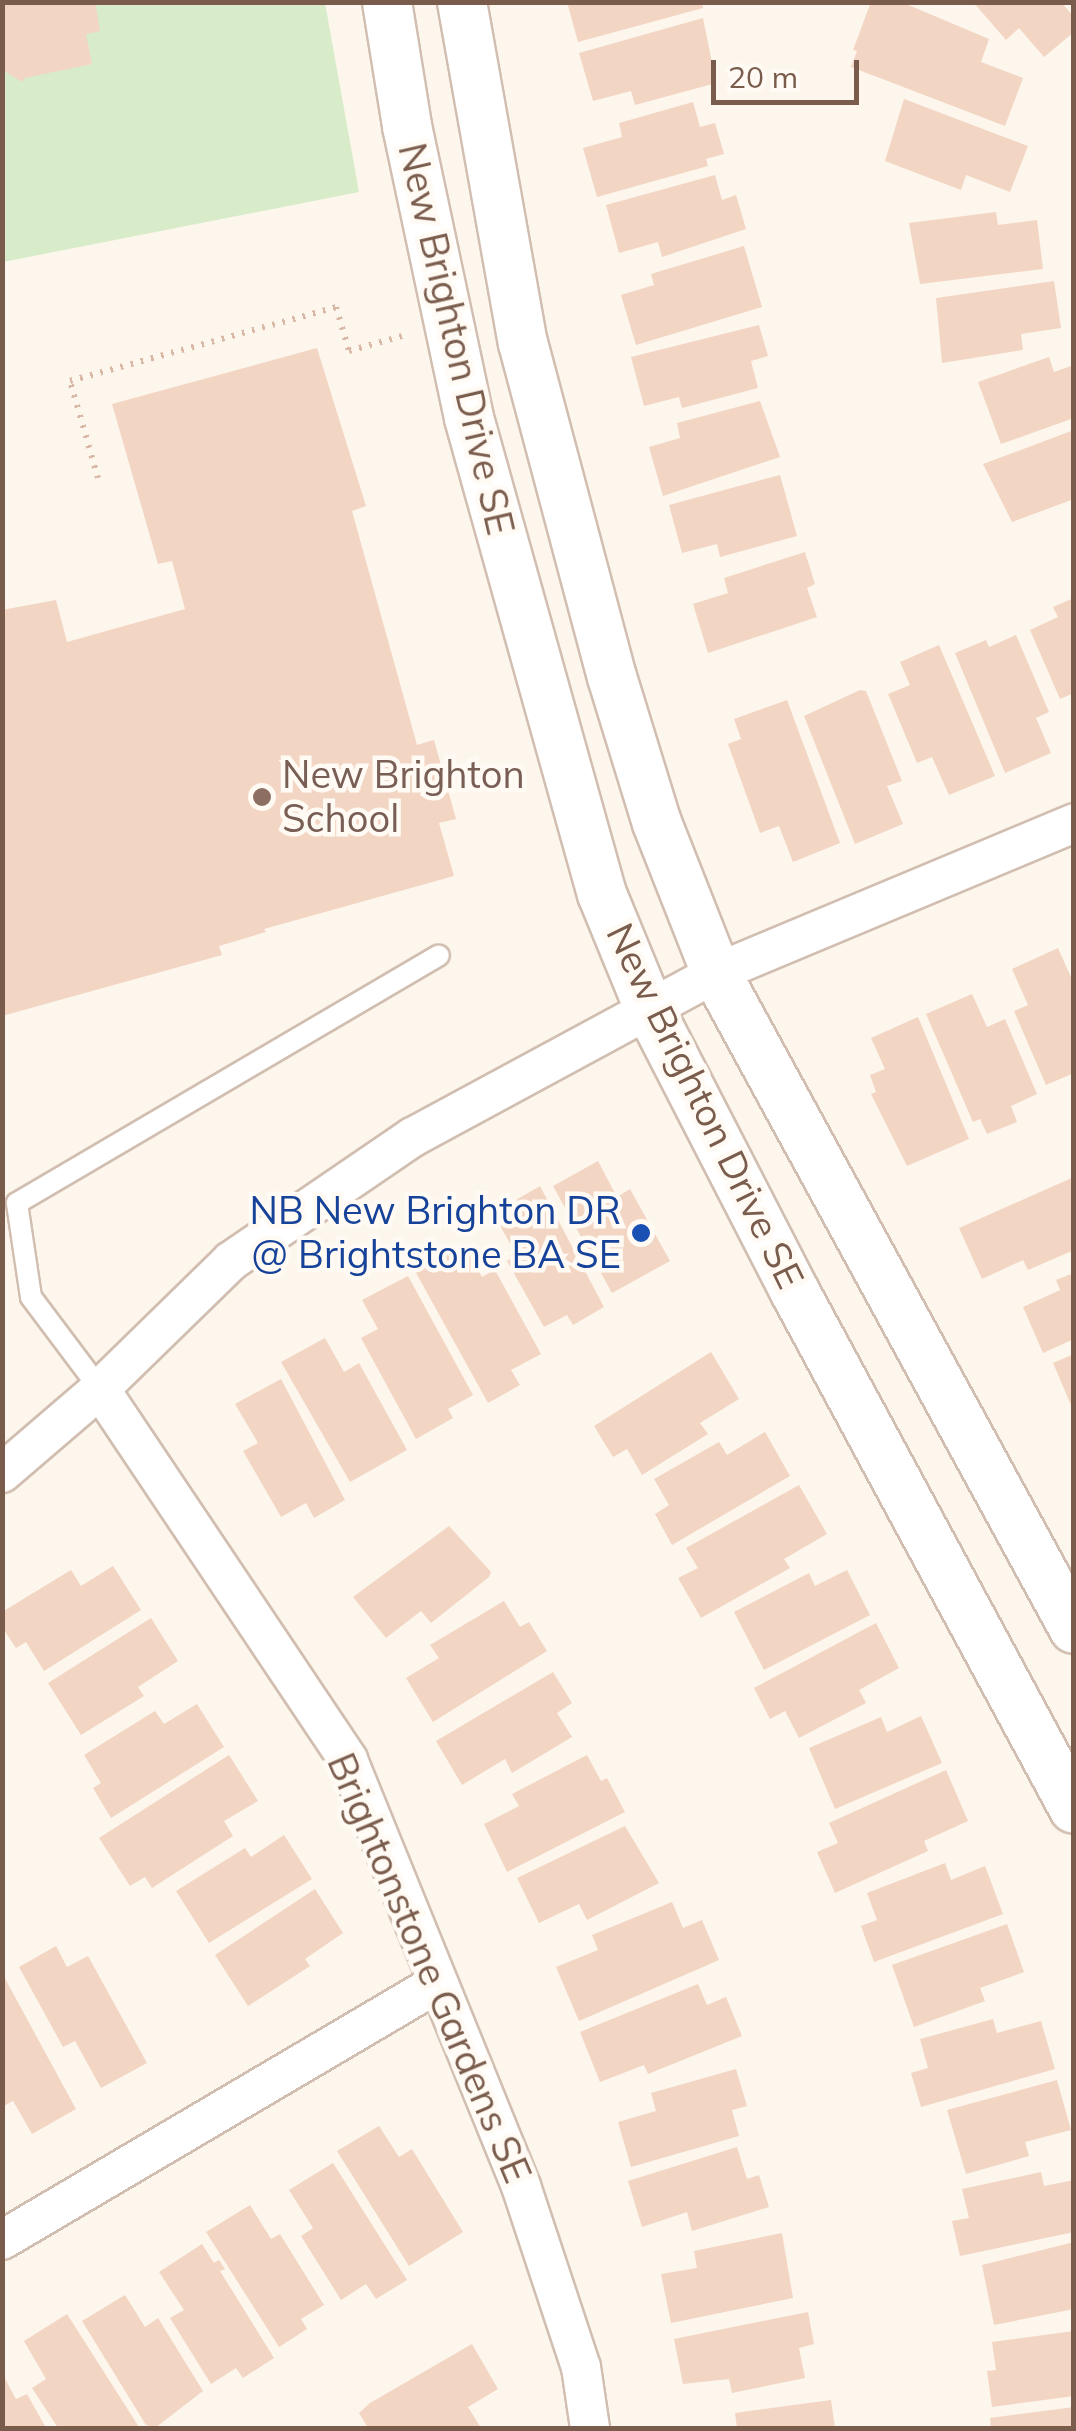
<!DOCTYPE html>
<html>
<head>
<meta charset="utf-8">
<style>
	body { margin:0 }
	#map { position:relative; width:1076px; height:2431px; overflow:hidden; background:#fdf6ec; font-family:Mulish,sans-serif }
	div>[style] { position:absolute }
	.green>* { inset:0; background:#d8ecc9 }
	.building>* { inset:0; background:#f3d5c3 }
	.path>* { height:6px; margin-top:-3px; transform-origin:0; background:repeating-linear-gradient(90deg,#d9b8a5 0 2.5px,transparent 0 10.5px) }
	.roads { filter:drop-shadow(2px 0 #d1beb0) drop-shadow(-2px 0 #d1beb0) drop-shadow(0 2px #d1beb0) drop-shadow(0 -2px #d1beb0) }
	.service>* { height:20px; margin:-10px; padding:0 10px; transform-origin:10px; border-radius:10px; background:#fff }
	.minor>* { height:38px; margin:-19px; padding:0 19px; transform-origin:19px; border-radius:19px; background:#fff }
	.tertiary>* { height:48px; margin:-24px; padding:0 24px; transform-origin:24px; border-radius:24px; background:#fff }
	.dots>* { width:28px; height:28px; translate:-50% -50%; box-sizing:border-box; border:5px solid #fffaf3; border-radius:50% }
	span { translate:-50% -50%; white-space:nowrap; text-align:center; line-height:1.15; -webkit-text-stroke:9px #fffaf3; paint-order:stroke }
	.street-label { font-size:38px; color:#7a5c4d }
	.education-label { font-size:38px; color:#785e54 }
	.left { translate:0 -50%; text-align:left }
	.transit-label { font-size:38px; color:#164399 }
	.right { translate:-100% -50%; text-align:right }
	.frame { position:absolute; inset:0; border:5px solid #7a5c4d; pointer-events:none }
	.scale { position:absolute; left:711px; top:60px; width:148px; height:45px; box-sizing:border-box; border:5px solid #7a5c4d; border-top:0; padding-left:12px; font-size:30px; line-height:35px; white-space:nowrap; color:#7a5c4d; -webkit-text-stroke:8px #fffaf3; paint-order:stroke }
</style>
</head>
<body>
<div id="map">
	<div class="green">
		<div style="clip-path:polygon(3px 3px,325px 3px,359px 192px,3px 262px)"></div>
	</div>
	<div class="building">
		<div style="clip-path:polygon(3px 2px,95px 2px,100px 31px,86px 34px,92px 64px,25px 78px,22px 82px,3px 70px)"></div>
		<div style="clip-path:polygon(567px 2px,702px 2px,703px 8px,578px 42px)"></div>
		<div style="clip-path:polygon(871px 2px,906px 4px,989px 39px,981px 62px,1023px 78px,1005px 126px,851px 67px,857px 51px,853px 50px)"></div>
		<div style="clip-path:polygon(973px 2px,1061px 2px,1074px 17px,1074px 32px,1044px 57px,1019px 28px,1006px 40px)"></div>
		<div style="clip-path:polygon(703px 18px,716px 83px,635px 105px,631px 91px,593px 101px,579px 53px)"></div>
		<div style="clip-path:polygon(904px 99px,1028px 146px,1010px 192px,966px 175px,961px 190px,885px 161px)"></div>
		<div style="clip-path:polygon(693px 102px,700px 127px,715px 123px,724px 154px,706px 159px,708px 166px,597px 197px,583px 148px,622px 137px,619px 123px)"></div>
		<div style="clip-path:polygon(715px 175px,722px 200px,736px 195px,746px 229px,662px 257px,658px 242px,619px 253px,606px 205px)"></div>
		<div style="clip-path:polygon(996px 212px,998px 225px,1037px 220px,1043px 269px,920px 284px,909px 223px)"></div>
		<div style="clip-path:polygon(744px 246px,762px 307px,636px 345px,621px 295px,654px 285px,651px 274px)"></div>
		<div style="clip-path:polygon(1054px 281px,1061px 328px,1021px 334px,1023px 350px,942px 363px,936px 298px)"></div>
		<div style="clip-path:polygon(759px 325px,768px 356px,751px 361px,758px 388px,682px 408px,679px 397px,644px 406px,631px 357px)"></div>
		<div style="clip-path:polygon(317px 348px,366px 506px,352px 511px,417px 745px,434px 740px,456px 819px,439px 823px,454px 876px,264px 929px,266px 932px,219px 946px,222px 955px,2px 1016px,2px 610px,56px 600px,67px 642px,185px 609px,172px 561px,158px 564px,112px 404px)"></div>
		<div style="clip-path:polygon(1049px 357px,1054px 372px,1074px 365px,1074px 418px,1001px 444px,978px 382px)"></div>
		<div style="clip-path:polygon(760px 401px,780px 457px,663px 496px,649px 447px,680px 438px,677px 423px)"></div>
		<div style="clip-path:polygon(1074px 430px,1074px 499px,1012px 522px,983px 464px)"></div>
		<div style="clip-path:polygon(780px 475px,797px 536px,720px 557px,717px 544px,682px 553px,669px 505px)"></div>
		<div style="clip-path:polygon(805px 552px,815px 584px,807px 588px,817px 617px,708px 653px,693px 604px,728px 593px,724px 578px)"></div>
		<div style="clip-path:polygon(1074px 598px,1074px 693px,1060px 699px,1030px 630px,1058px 617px,1053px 607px)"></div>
		<div style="clip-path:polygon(1016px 635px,1049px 712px,1036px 718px,1051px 753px,1005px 773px,955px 653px,986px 640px,989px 647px)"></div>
		<div style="clip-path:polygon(939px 645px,995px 776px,949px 795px,932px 757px,917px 763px,888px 694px,910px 685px,900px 662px)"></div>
		<div style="clip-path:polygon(860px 690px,866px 691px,902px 781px,887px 786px,903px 824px,855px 844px,804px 716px)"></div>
		<div style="clip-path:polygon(787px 700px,840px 843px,793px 862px,779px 826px,760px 833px,728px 744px,741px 739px,734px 719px)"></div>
		<div style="clip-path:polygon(1058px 948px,1074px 984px,1074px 1073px,1046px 1085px,1014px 1011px,1028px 1005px,1012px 969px)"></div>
		<div style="clip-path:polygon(972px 994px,987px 1027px,1005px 1019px,1037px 1094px,1011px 1106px,1017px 1122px,987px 1134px,980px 1119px,973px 1122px,926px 1014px)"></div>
		<div style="clip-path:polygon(918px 1017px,969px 1139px,907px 1166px,871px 1094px,876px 1092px,870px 1075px,885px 1069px,871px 1038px)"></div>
		<div style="clip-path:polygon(598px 1161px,617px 1197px,630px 1189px,670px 1261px,612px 1293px,553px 1186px)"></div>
		<div style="clip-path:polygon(1074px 1177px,1074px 1250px,1028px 1270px,1023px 1260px,982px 1279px,959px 1228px)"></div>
		<div style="clip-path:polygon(540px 1186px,604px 1307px,573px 1325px,567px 1315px,544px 1327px,507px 1261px,517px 1256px,493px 1213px)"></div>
		<div style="clip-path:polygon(464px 1244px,482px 1277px,495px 1270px,541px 1354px,511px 1370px,520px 1385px,488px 1403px,415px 1271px)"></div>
		<div style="clip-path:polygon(1074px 1273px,1074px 1339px,1043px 1353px,1023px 1307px,1060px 1290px,1056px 1280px)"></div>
		<div style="clip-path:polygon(408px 1276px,473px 1395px,448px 1409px,453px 1418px,416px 1439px,361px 1338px,378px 1329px,362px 1300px)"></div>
		<div style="clip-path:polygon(325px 1338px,344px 1372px,359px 1363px,407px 1450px,350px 1482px,281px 1362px)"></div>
		<div style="clip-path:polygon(711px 1352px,739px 1399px,700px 1423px,708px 1434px,642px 1475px,627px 1449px,613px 1457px,594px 1426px)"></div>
		<div style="clip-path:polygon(1074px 1354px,1074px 1412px,1053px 1363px)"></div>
		<div style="clip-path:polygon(281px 1379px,345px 1500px,314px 1518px,306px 1503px,281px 1517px,243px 1451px,258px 1443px,235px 1404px)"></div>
		<div style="clip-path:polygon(765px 1432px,790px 1476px,672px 1545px,655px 1514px,669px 1505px,654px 1479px,719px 1442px,727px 1455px)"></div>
		<div style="clip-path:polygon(799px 1485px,827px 1534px,784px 1559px,790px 1568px,701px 1618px,678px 1578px,698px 1568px,686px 1548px)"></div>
		<div style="clip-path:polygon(449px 1526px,491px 1572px,489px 1577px,431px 1623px,421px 1611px,386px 1638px,353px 1597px)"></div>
		<div style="clip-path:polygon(113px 1566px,141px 1610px,44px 1671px,26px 1642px,16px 1648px,2px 1627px,2px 1612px,71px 1570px,81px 1586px)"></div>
		<div style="clip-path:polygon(847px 1570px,870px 1615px,764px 1670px,734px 1612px,809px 1573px,815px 1586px)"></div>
		<div style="clip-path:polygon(504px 1601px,520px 1627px,529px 1622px,547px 1651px,433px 1722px,406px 1678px,439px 1658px,430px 1645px)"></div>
		<div style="clip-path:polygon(151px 1618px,178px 1661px,138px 1687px,144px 1696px,81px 1735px,48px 1683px)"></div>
		<div style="clip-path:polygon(876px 1623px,899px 1668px,859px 1690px,866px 1703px,799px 1738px,785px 1711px,770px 1719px,754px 1688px)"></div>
		<div style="clip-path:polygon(553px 1672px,572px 1703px,557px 1713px,572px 1737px,512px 1773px,505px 1759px,462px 1785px,436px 1741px)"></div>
		<div style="clip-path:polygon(197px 1704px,224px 1747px,111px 1818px,93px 1788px,101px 1783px,84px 1755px,155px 1711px,164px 1724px)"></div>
		<div style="clip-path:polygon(921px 1716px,942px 1763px,835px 1809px,809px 1748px,881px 1717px,887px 1732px)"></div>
		<div style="clip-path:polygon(229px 1755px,258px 1801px,224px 1821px,233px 1836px,152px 1888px,145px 1877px,130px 1886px,99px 1838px)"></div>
		<div style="clip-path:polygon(587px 1755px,601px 1781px,607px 1778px,625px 1812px,507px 1872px,484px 1824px,519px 1806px,512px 1794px)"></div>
		<div style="clip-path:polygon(946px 1770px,968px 1821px,924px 1841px,928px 1851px,835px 1893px,817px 1852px,838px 1843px,829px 1823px)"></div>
		<div style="clip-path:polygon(625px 1826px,659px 1883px,587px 1920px,579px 1904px,539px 1923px,517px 1878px)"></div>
		<div style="clip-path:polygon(284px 1835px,312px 1879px,209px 1943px,176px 1891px,245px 1848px,251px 1857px)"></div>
		<div style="clip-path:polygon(945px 1863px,951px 1880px,985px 1866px,1003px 1914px,874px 1962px,861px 1926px,877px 1920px,867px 1893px)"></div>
		<div style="clip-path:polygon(315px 1889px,343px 1933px,305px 1959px,310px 1966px,248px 2006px,215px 1955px)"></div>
		<div style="clip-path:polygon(672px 1902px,683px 1928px,702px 1920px,719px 1960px,579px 2021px,556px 1967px,598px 1950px,592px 1935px)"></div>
		<div style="clip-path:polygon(1007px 1924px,1024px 1972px,980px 1988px,985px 2001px,914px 2027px,892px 1965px)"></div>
		<div style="clip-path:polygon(56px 1946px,67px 1967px,88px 1956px,147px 2063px,101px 2088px,75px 2041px,63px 2047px,19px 1967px)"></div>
		<div style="clip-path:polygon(2px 1973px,76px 2109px,32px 2134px,13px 2101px,2px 2107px)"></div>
		<div style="clip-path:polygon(698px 1984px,707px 2005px,726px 1997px,742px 2036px,648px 2074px,644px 2065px,600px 2082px,580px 2032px)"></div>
		<div style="clip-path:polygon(993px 2019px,997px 2033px,1041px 2021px,1055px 2069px,921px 2107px,911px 2073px,928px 2068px,920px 2039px)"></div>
		<div style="clip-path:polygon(736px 2069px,747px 2106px,732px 2110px,739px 2136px,631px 2167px,618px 2122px,656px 2111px,651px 2093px)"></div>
		<div style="clip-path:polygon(1057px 2080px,1071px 2130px,1025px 2142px,1029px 2156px,966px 2174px,947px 2110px)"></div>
		<div style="clip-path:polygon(379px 2126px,399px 2157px,412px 2149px,463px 2232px,409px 2266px,337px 2151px)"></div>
		<div style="clip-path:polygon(737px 2147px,747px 2179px,759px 2175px,769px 2207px,692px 2231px,687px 2212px,642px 2227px,628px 2181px)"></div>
		<div style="clip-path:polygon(333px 2163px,407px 2280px,376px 2299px,366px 2284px,341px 2300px,301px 2236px,313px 2228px,289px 2190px)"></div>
		<div style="clip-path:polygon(1041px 2172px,1044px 2186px,1074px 2180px,1074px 2232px,960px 2256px,952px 2221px,969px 2218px,962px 2189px)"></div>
		<div style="clip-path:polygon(250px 2205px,271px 2239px,280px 2234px,324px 2305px,301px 2319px,307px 2329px,279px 2347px,206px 2232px)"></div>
		<div style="clip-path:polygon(782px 2233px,793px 2298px,671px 2323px,661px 2274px,697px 2268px,694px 2251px)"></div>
		<div style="clip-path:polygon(1074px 2242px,1074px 2309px,994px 2325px,982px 2265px)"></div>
		<div style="clip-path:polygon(202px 2244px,214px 2263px,219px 2260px,225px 2269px,220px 2271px,274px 2358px,243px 2378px,236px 2368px,211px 2384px,170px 2318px,184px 2310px,159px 2272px)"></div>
		<div style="clip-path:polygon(125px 2295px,145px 2327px,158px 2318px,203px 2391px,155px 2428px,146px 2425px,82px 2321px)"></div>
		<div style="clip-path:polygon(808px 2312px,814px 2344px,799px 2348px,805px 2378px,732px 2393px,729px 2379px,683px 2384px,674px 2339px)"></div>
		<div style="clip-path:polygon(67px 2314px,139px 2427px,136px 2428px,58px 2428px,32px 2388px,46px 2379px,24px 2341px)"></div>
		<div style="clip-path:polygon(1074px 2331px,1074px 2396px,992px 2407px,987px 2371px,996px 2370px,992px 2342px)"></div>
		<div style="clip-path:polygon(472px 2344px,498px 2389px,468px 2407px,481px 2428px,368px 2428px,359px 2413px,370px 2403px)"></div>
		<div style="clip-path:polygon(2px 2373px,16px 2399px,27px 2394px,46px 2428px,2px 2428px)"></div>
		<div style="clip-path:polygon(831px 2400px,835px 2428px,737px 2428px,735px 2413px)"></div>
		<div style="clip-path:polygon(1074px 2407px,1074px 2428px,991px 2428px,990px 2418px)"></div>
	</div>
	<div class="path">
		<div style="left:98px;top:478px;width:101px;rotate:-106.1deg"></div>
		<div style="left:70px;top:381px;width:276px;rotate:-15.5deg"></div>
		<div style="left:336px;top:307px;width:46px;rotate:73.5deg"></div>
		<div style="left:349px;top:351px;width:58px;rotate:-15.9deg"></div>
	</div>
	<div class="roads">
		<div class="service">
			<div style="left:100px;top:1389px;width:115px;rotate:-126.9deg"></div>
			<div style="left:31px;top:1297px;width:95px;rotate:-98.5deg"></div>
			<div style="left:17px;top:1203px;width:489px;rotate:-30.4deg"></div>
		</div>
		<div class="minor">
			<div style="left:100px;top:1389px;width:446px;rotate:56.2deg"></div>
			<div style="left:348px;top:1760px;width:460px;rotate:67.9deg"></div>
			<div style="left:521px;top:2186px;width:191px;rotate:71.7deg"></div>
			<div style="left:581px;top:2367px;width:62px;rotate:81.6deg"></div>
			<div style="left:2px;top:1473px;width:129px;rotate:-40.6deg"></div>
			<div style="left:100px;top:1389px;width:183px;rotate:-44.3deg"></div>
			<div style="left:231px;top:1261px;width:220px;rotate:-34.3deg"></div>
			<div style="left:413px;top:1137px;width:345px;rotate:-28.4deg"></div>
			<div style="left:716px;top:973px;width:388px;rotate:-22.7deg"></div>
			<div style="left:2px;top:2240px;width:506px;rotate:-30.52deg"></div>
		</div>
		<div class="tertiary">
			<div style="left:387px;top:2px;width:126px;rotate:80.8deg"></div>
			<div style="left:407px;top:126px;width:299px;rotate:78deg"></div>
			<div style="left:469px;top:418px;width:494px;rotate:74.4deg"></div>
			<div style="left:602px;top:894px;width:121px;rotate:67.7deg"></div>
			<div style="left:648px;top:1006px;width:322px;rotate:62.8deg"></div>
			<div style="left:795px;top:1292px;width:587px;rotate:61.65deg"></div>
			<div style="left:462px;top:2px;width:346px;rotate:79.9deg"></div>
			<div style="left:523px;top:343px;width:346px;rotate:75.1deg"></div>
			<div style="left:612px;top:677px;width:153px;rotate:72.9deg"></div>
			<div style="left:657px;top:823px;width:161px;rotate:68.5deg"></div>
			<div style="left:716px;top:973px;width:747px;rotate:61.38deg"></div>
		</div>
	</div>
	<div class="dots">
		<div style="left:262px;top:797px;background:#8d6e63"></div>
		<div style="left:641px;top:1233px;background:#1a4fb4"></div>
	</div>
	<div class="street-label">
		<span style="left:456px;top:339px;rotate:77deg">New Brighton Drive SE</span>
		<span style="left:705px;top:1106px;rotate:64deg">New Brighton Drive SE</span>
		<span style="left:429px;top:1968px;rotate:67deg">Brightonstone Gardens SE</span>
	</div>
	<div class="education-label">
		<span class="left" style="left:282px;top:797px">New Brighton<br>School</span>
	</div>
	<div class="transit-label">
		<span class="right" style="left:621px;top:1233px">NB New Brighton DR<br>@ Brightstone BA SE</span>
	</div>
	<div class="frame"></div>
	<div class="scale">20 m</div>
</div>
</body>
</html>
